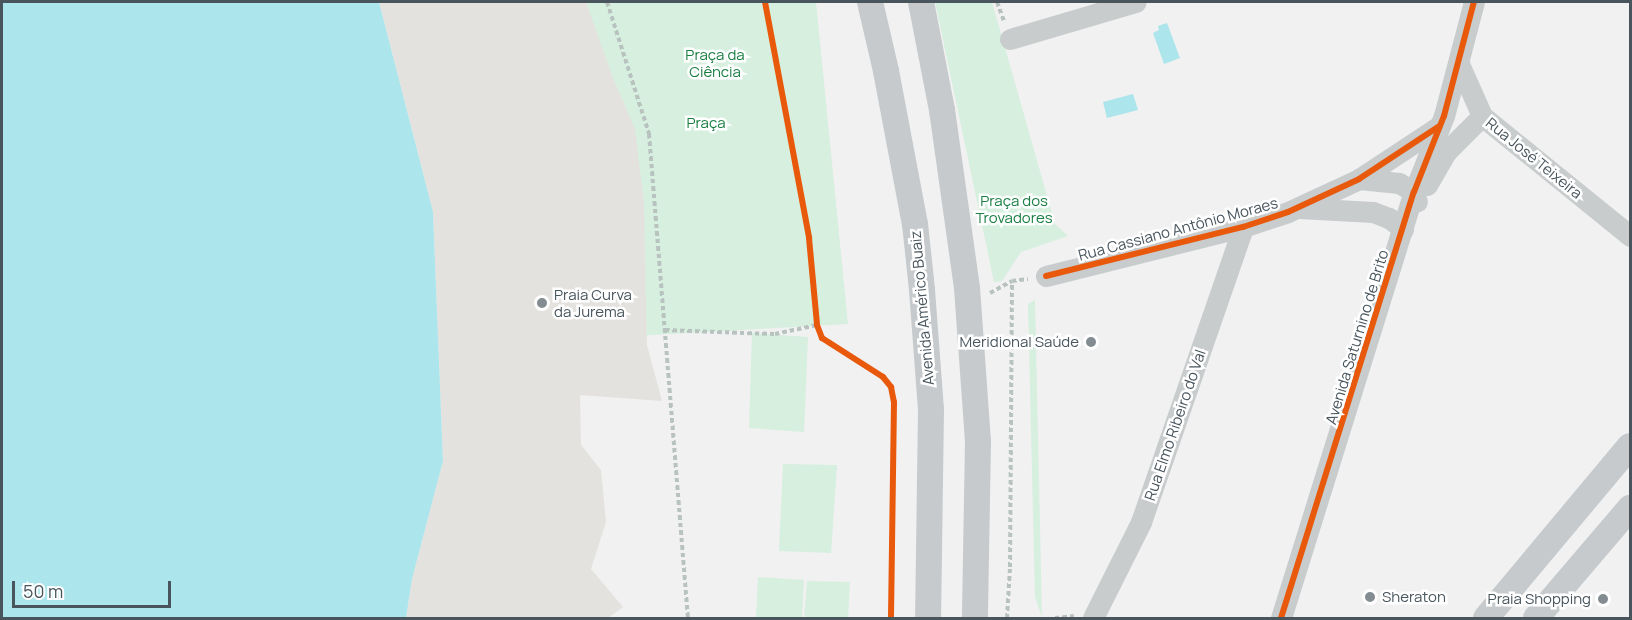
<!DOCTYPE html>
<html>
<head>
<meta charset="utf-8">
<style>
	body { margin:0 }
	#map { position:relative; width:1632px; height:620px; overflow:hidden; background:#f1f1f1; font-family:Manrope,sans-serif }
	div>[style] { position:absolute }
	.green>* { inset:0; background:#d6efde }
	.sand>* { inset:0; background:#e4e2de }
	.water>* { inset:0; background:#ace5ec }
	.path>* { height:4px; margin-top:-2px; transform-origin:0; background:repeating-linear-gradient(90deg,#b8c3bf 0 4.5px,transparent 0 7.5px) }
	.minor>* { height:21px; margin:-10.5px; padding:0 10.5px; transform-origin:10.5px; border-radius:10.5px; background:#c8cccd }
	.major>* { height:26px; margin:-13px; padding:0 13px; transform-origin:13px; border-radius:13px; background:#c6cacc }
	.cycleway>* { height:6px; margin:-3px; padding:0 3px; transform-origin:3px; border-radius:3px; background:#e8590c }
	.dots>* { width:16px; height:16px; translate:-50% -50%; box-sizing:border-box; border:3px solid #fff; border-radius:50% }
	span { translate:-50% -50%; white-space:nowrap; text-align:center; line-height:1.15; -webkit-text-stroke:5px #fff; paint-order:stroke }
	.park-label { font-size:15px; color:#1a7e42 }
	.street-label { font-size:15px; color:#48555d }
	.poi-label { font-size:15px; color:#48555d }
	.left { translate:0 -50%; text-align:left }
	.right { translate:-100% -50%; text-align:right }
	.frame { position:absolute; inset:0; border:3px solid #48555d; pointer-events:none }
	.scale { position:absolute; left:12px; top:581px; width:159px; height:27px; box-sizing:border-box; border:3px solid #48555d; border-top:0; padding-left:8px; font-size:18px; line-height:21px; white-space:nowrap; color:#48555d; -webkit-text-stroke:4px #fff; paint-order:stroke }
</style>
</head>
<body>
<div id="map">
	<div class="green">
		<div style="clip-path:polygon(551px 2px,816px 2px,848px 324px,635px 336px)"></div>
		<div style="clip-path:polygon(935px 2px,992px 2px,1055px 224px,1068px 236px,1021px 252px,1002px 281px,994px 282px)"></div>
		<div style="clip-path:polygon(1035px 300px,1042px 617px,1035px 597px,1028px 304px)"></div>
		<div style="clip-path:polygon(752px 333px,808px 337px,804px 432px,749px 428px)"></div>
		<div style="clip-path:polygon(783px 464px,837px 465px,831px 553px,779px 551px)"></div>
		<div style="clip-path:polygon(758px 577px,804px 580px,802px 618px,756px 618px)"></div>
		<div style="clip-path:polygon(807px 581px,850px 582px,848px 618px,804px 618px)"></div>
	</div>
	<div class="sand">
		<div style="clip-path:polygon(379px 2px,586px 2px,613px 78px,635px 129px,644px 203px,647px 345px,662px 401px,580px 395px,581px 445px,601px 470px,606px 522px,591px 569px,623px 607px,608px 618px,406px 618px,412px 579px,443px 461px,433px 212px)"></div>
	</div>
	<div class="water">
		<div style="clip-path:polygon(2px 2px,379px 2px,433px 212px,443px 461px,412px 579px,406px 618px,2px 618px)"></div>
		<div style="clip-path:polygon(1167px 23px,1180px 58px,1164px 64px,1153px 33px,1159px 30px,1158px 26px)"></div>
		<div style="clip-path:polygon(1133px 94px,1138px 110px,1107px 118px,1103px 102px)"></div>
	</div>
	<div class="path">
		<div style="left:607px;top:2px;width:139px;rotate:72.3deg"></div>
		<div style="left:649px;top:134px;width:486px;rotate:85.4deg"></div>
		<div style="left:997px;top:2px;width:20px;rotate:70deg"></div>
		<div style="left:990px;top:293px;width:25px;rotate:-29deg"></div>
		<div style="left:665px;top:330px;width:110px;rotate:2.1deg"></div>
		<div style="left:775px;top:334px;width:43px;rotate:-12.1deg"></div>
		<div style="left:1007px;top:618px;width:51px;rotate:-86.6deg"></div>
		<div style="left:1010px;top:567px;width:286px;rotate:-89.6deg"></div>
		<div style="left:1012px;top:281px;width:16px;rotate:-7deg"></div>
		<div style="left:1055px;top:618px;width:19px;rotate:-6deg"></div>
	</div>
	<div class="minor">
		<div style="left:1010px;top:39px;width:131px;rotate:-16.4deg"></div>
		<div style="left:1459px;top:64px;width:57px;rotate:66.1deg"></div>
		<div style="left:1482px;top:116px;width:191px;rotate:39deg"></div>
		<div style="left:1359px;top:179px;width:40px;rotate:5.7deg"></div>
		<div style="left:1399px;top:183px;width:17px;rotate:31deg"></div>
		<div style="left:1414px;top:192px;width:10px;rotate:73deg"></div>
		<div style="left:1427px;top:185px;width:39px;rotate:-60deg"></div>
		<div style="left:1447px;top:151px;width:49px;rotate:-45deg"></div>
		<div style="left:1299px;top:208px;width:74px;rotate:3.1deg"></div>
		<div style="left:1373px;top:212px;width:17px;rotate:21deg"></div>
		<div style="left:1389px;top:218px;width:18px;rotate:38deg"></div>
		<div style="left:1046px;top:276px;width:203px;rotate:-14deg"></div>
		<div style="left:1243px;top:227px;width:47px;rotate:-18.4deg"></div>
		<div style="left:1288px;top:212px;width:78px;rotate:-24.9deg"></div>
		<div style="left:1359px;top:179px;width:95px;rotate:-33.4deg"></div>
		<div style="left:1093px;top:618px;width:107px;rotate:-63.4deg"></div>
		<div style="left:1141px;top:522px;width:312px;rotate:-70.9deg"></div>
		<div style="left:1281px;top:618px;width:446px;rotate:-72.7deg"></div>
		<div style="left:1414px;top:192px;width:82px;rotate:-68.5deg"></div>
		<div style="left:1444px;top:116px;width:118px;rotate:-75.3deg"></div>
	</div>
	<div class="major">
		<div style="left:870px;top:2px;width:71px;rotate:76.9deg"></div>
		<div style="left:886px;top:71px;width:156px;rotate:79.3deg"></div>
		<div style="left:915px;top:224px;width:66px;rotate:83.9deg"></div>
		<div style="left:922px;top:290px;width:119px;rotate:85.7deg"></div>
		<div style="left:931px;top:409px;width:209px;rotate:90.8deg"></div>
		<div style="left:921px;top:2px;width:110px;rotate:79deg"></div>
		<div style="left:942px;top:110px;width:180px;rotate:82deg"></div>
		<div style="left:967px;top:288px;width:153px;rotate:85.9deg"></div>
		<div style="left:978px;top:441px;width:177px;rotate:91deg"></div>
		<div style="left:1486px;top:618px;width:224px;rotate:-50.1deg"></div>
		<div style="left:1536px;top:618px;width:145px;rotate:-49.5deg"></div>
	</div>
	<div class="cycleway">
		<div style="left:765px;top:2px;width:240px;rotate:79.4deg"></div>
		<div style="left:809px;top:238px;width:87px;rotate:84.7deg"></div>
		<div style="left:817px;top:325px;width:14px;rotate:69deg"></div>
		<div style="left:822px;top:338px;width:72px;rotate:32.6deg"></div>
		<div style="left:883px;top:377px;width:13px;rotate:51deg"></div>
		<div style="left:891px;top:387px;width:15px;rotate:79deg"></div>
		<div style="left:894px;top:402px;width:216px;rotate:90.8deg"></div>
		<div style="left:1046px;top:276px;width:203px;rotate:-14deg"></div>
		<div style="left:1243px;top:227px;width:47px;rotate:-18.4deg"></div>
		<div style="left:1288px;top:212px;width:78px;rotate:-24.9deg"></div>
		<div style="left:1359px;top:179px;width:95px;rotate:-33.4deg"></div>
		<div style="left:1281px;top:618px;width:446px;rotate:-72.7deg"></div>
		<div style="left:1414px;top:192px;width:82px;rotate:-68.5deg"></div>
		<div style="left:1444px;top:116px;width:118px;rotate:-75.3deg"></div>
	</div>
	<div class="dots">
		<div style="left:542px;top:303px;background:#838c91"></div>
		<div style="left:1091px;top:342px;background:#838c91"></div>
		<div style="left:1370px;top:597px;background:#838c91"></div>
		<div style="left:1603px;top:599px;background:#838c91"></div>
	</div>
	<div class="park-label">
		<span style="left:715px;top:63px">Praça da<br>Ciência</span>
		<span style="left:706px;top:123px">Praça</span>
		<span style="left:1014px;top:209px">Praça dos<br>Trovadores</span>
	</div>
	<div class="street-label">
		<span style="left:1534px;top:158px;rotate:39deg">Rua José Teixeira</span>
		<span style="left:1178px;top:229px;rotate:-15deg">Rua Cassiano Antônio Moraes</span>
		<span style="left:922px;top:308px;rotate:-95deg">Avenida Américo Buaiz</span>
		<span style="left:1357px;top:337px;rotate:-73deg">Avenida Saturnino de Brito</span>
		<span style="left:1175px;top:425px;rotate:-71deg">Rua Elmo Ribeiro do Val</span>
	</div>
	<div class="poi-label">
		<span class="left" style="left:554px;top:303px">Praia Curva<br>da Jurema</span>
		<span class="right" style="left:1079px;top:342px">Meridional Saúde</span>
		<span class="left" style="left:1382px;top:597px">Sheraton</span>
		<span class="right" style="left:1591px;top:599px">Praia Shopping</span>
	</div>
	<div class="frame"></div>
	<div class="scale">50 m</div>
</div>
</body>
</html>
